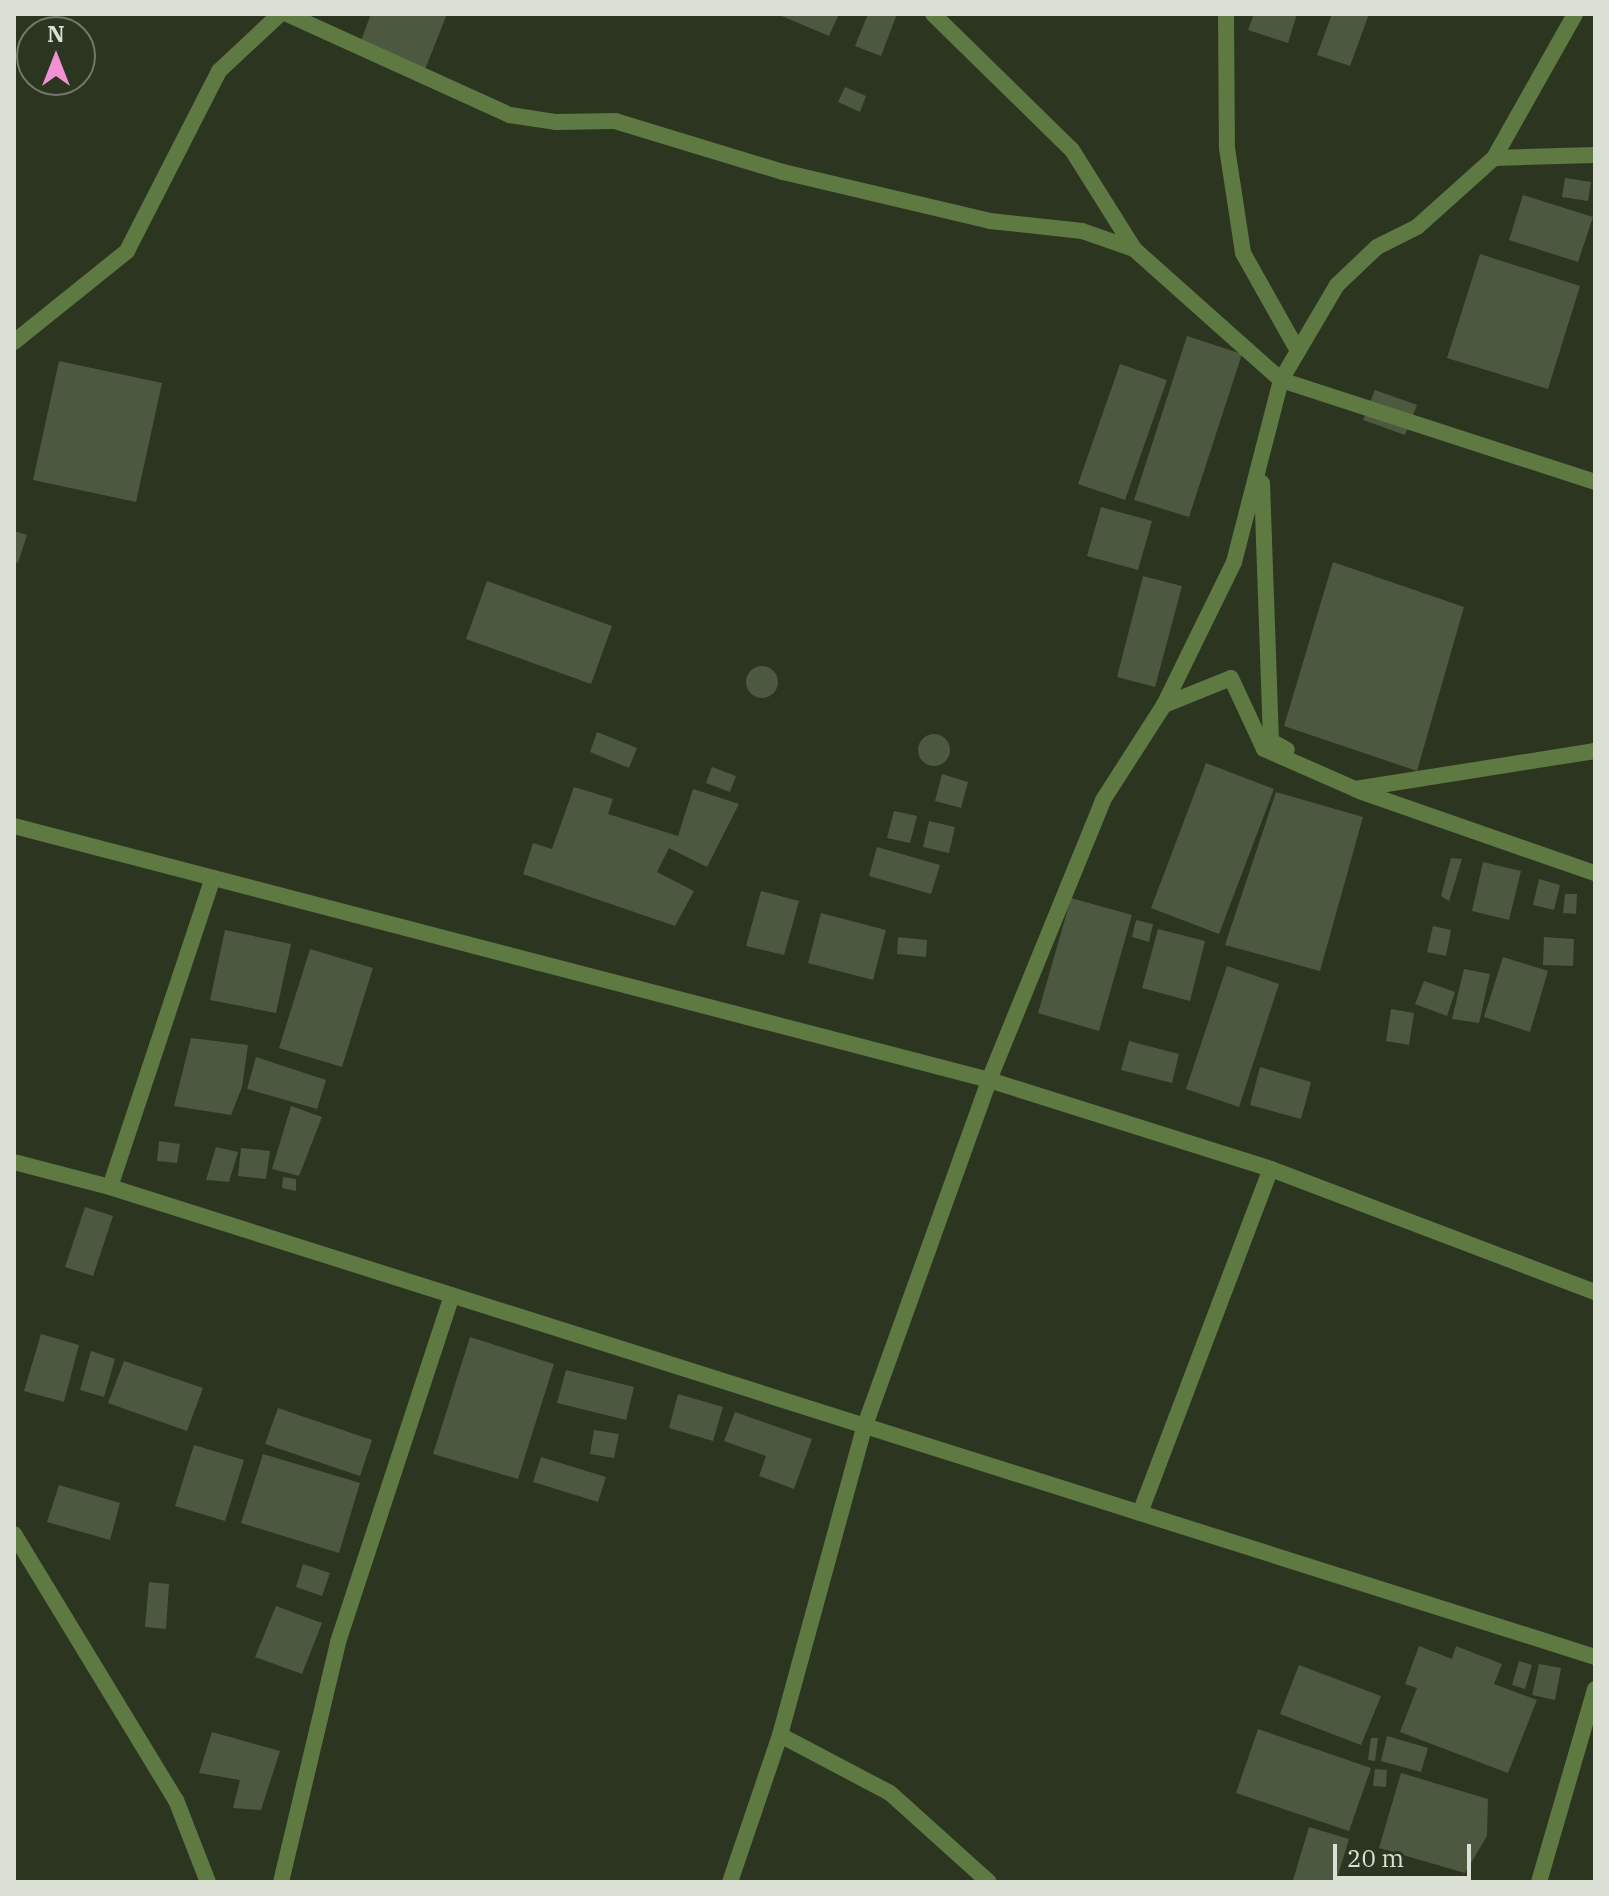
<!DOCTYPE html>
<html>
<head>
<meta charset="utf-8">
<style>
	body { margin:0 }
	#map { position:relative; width:1609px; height:1896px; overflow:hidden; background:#2b3520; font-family:"IBM Plex Serif",serif }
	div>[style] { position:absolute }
	.building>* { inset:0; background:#4d5841 }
	.round { border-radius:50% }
	.minor>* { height:16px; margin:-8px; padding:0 8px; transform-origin:8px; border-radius:8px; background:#5f7942 }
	span { translate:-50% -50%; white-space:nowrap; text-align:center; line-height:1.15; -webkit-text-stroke:6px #2b3520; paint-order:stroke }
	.frame { position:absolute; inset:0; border:16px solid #dae1d4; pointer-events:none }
	.north { position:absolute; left:16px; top:16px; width:80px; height:80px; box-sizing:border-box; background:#2b3520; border:2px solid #717a68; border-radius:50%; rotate:0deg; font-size:22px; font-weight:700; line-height:32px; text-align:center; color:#dae1d4 }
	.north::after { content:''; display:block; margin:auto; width:28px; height:36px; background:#f391d5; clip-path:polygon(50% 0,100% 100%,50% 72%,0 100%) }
	.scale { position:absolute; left:1333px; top:1844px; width:138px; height:36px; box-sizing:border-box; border:4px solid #dae1d4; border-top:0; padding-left:10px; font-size:24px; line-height:28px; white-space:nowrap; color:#dae1d4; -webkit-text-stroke:6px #2b3520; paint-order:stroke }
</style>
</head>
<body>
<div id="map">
	<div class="building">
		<div style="clip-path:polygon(371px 14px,447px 14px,422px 77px,357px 51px)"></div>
		<div style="clip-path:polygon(777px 14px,839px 14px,829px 36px)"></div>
		<div style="clip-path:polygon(868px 14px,897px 14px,881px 56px,855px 46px)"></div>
		<div style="clip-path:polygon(1254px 14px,1297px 14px,1288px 43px,1248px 30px)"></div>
		<div style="clip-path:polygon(1332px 14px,1369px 14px,1350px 66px,1317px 55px)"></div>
		<div style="clip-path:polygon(845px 87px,866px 96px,860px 112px,838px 102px)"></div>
		<div style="clip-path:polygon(1565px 178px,1591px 182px,1588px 201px,1562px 197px)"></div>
		<div style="clip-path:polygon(1523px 195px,1593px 217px,1578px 262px,1509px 240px)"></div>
		<div style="clip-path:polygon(1480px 254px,1580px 286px,1548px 389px,1447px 358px)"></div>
		<div style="clip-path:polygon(1187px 336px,1242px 354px,1189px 517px,1134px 500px)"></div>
		<div style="clip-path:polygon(59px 361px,162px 383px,136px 502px,33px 480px)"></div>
		<div style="clip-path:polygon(1120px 364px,1167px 380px,1125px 500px,1078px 484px)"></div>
		<div style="clip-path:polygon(1375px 390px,1417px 405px,1405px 435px,1363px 420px)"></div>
		<div style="clip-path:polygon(1101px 507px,1152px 521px,1138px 570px,1087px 556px)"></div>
		<div style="clip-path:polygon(14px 531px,27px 535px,18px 563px,14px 562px)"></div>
		<div style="clip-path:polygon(1333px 562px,1464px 607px,1417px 771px,1284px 726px)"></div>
		<div style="clip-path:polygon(1143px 576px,1182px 586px,1155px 687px,1117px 677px)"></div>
		<div style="clip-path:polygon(487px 581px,612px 626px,591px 684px,466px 639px)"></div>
		<div class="round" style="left:746px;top:666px;width:32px;height:32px"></div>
		<div style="clip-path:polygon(597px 732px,637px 748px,629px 768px,590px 752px)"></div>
		<div class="round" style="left:918px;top:734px;width:32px;height:32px"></div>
		<div style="clip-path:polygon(1206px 763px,1274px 789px,1219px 934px,1151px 908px)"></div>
		<div style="clip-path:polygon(712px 767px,736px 776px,730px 792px,706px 783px)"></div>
		<div style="clip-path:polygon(942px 774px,968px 782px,961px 808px,935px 801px)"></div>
		<div style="clip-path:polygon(574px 787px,613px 799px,608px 814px,678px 836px,693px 789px,739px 804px,707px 867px,669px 848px,657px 872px,694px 891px,675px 926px,523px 874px,533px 843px,552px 849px)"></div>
		<div style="clip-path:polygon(1276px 792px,1363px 817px,1320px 971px,1225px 945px)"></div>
		<div style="clip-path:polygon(894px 811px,917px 816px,910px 843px,887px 838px)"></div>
		<div style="clip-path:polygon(929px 821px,955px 827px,949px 853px,923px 847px)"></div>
		<div style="clip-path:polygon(877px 847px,940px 865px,931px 894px,869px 876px)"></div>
		<div style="clip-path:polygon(1451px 858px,1462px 859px,1449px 901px,1441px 896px)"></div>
		<div style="clip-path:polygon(1483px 862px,1521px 871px,1509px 920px,1472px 911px)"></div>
		<div style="clip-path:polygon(1539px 879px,1560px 885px,1554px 910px,1533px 905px)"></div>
		<div style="clip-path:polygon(761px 891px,799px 901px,784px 955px,746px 946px)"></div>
		<div style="clip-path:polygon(1565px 894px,1577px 894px,1576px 914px,1563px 913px)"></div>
		<div style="clip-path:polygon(1071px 898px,1132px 915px,1099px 1031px,1038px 1013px)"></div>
		<div style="clip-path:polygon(821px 913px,886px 930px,873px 980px,808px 963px)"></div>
		<div style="clip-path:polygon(1136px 920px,1153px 924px,1149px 942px,1132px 937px)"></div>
		<div style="clip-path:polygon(1433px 926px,1451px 930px,1446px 956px,1427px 952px)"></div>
		<div style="clip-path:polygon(1158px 929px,1205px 941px,1190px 1001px,1142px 988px)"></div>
		<div style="clip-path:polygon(225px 930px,291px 944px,276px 1013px,210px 1000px)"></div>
		<div style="clip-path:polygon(898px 937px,927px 940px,926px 957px,897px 954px)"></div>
		<div style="clip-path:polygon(1544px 937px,1574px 939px,1573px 966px,1543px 965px)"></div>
		<div style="clip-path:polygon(310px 949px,373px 968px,342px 1067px,279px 1048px)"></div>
		<div style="clip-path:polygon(1503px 957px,1548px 971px,1530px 1032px,1484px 1017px)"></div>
		<div style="clip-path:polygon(1227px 966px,1279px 984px,1239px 1107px,1186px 1089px)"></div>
		<div style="clip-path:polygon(1464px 969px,1490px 974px,1479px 1023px,1452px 1019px)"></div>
		<div style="clip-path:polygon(1424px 981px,1455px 992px,1447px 1016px,1415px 1004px)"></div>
		<div style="clip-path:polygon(1391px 1009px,1414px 1013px,1409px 1045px,1386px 1041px)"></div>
		<div style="clip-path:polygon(191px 1038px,248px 1045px,242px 1087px,231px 1115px,174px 1106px)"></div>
		<div style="clip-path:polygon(1129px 1041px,1179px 1054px,1172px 1083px,1121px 1070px)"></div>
		<div style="clip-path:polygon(256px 1057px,326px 1080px,317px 1109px,247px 1089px)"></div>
		<div style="clip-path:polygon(1260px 1067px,1311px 1082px,1301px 1119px,1250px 1105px)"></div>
		<div style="clip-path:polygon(291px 1106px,322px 1117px,299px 1176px,272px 1169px)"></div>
		<div style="clip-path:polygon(159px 1141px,180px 1144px,177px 1163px,157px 1161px)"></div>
		<div style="clip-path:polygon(216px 1147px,238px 1152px,229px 1182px,206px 1180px)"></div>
		<div style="clip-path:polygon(241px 1148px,270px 1151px,266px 1179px,238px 1176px)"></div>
		<div style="clip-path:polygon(283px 1177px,296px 1179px,296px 1191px,282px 1188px)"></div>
		<div style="clip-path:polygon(85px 1207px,113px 1216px,93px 1276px,65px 1267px)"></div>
		<div style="clip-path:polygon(41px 1334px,79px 1345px,64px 1402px,24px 1391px)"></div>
		<div style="clip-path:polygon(470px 1337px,554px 1364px,518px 1479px,433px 1454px)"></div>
		<div style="clip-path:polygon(91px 1351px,115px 1359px,104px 1397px,80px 1390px)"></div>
		<div style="clip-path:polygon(124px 1361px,203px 1388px,187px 1431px,108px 1403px)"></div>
		<div style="clip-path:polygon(566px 1370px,634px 1387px,626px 1420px,557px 1403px)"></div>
		<div style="clip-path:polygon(678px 1394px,723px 1407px,713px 1441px,669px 1428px)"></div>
		<div style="clip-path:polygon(278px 1408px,372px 1440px,360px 1476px,265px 1444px)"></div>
		<div style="clip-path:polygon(735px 1412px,812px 1439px,794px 1489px,759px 1476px,766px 1456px,724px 1441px)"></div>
		<div style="clip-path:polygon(594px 1430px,619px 1434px,614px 1458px,590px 1454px)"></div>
		<div style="clip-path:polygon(194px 1445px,244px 1460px,225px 1521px,175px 1506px)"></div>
		<div style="clip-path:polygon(263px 1454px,360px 1483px,339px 1553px,241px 1523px)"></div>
		<div style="clip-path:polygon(541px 1457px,606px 1477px,598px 1502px,533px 1482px)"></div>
		<div style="clip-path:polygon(59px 1485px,120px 1503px,110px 1540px,47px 1522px)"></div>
		<div style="clip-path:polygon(303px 1564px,330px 1573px,322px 1596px,296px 1587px)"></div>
		<div style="clip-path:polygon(149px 1582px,169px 1584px,166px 1629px,145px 1627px)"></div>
		<div style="clip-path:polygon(276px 1606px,322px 1623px,302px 1674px,255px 1657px)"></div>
		<div style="clip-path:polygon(1419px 1646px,1452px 1659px,1456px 1646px,1502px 1664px,1494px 1684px,1537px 1700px,1508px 1773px,1400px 1732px,1417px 1688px,1405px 1684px)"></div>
		<div style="clip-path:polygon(1519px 1661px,1532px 1665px,1525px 1689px,1512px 1685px)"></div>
		<div style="clip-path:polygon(1539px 1664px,1561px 1668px,1555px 1700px,1532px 1695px)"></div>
		<div style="clip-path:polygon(1299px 1665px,1381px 1696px,1361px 1745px,1280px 1714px)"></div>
		<div style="clip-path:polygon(1258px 1729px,1371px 1768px,1349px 1831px,1236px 1793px)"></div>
		<div style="clip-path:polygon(212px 1732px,280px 1751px,261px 1810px,233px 1808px,240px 1780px,199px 1773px)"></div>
		<div style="clip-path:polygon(1387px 1736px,1428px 1748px,1421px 1772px,1381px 1761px)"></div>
		<div style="clip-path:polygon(1371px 1738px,1378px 1738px,1375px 1761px,1368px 1760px)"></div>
		<div style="clip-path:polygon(1375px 1769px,1387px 1770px,1386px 1787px,1373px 1786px)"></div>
		<div style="clip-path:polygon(1401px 1773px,1488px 1799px,1487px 1836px,1465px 1873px,1379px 1848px)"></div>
		<div style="clip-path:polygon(1309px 1827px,1349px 1839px,1336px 1882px,1293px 1880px)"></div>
	</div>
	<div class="minor">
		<div style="left:287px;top:14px;width:245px;rotate:24.4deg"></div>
		<div style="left:510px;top:115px;width:47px;rotate:8.7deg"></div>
		<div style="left:556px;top:122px;width:59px;rotate:-1deg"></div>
		<div style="left:615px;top:121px;width:176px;rotate:16.9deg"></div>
		<div style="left:783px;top:172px;width:213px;rotate:13.3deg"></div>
		<div style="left:990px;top:221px;width:93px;rotate:6.2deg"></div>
		<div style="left:1082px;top:231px;width:55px;rotate:19.1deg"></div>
		<div style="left:1134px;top:249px;width:197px;rotate:41.7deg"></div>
		<div style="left:1281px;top:380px;width:330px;rotate:18deg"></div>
		<div style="left:933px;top:14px;width:194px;rotate:44.4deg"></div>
		<div style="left:1072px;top:150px;width:117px;rotate:57.9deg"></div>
		<div style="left:1226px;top:14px;width:134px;rotate:89.6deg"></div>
		<div style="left:1227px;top:148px;width:106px;rotate:81.3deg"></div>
		<div style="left:1243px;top:253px;width:112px;rotate:60.7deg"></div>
		<div style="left:1494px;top:158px;width:101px;rotate:-1.7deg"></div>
		<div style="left:14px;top:342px;width:145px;rotate:-38.8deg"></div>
		<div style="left:127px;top:251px;width:202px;rotate:-62.9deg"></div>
		<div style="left:219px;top:71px;width:83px;rotate:-43.1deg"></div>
		<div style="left:1262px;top:483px;width:258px;rotate:88deg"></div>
		<div style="left:1271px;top:741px;width:18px;rotate:29deg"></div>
		<div style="left:1164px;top:705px;width:159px;rotate:-63.9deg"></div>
		<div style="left:1234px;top:562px;width:188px;rotate:-75.5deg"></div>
		<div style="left:1281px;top:380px;width:110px;rotate:-59.5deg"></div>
		<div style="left:1337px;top:285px;width:55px;rotate:-43.5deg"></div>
		<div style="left:1377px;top:247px;width:45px;rotate:-26.6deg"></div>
		<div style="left:1417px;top:227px;width:103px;rotate:-41.9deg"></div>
		<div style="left:1494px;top:158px;width:165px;rotate:-60.6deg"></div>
		<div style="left:1359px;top:791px;width:250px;rotate:19.2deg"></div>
		<div style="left:14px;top:826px;width:1008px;rotate:14.6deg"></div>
		<div style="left:989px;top:1080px;width:296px;rotate:17.5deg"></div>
		<div style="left:1271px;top:1169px;width:347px;rotate:20.8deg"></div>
		<div style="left:14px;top:1162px;width:99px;rotate:14.6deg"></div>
		<div style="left:110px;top:1187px;width:1558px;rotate:17.56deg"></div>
		<div style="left:110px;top:1187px;width:326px;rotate:-71.6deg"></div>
		<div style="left:1140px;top:1513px;width:368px;rotate:-69.2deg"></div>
		<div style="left:14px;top:1534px;width:311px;rotate:58.7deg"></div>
		<div style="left:176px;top:1800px;width:88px;rotate:68.7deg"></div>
		<div style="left:780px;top:1735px;width:124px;rotate:27.8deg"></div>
		<div style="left:890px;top:1793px;width:133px;rotate:42deg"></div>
		<div style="left:281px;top:1882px;width:247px;rotate:-76.6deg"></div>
		<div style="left:338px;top:1642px;width:365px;rotate:-71.8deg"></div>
		<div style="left:730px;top:1882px;width:155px;rotate:-71.2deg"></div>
		<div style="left:780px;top:1735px;width:318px;rotate:-74.7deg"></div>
		<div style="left:864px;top:1428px;width:370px;rotate:-70.2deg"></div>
		<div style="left:989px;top:1080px;width:302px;rotate:-67.8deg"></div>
		<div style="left:1103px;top:800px;width:113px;rotate:-57.3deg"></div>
		<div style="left:1164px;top:705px;width:72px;rotate:-21.9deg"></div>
		<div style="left:1231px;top:678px;width:78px;rotate:65.1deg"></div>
		<div style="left:1264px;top:749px;width:99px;rotate:23.7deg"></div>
		<div style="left:1355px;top:789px;width:243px;rotate:-9deg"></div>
		<div style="left:1539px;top:1882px;width:201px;rotate:-73.8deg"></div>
	</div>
	<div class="frame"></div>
	<div class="north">N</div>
	<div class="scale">20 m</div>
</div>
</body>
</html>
